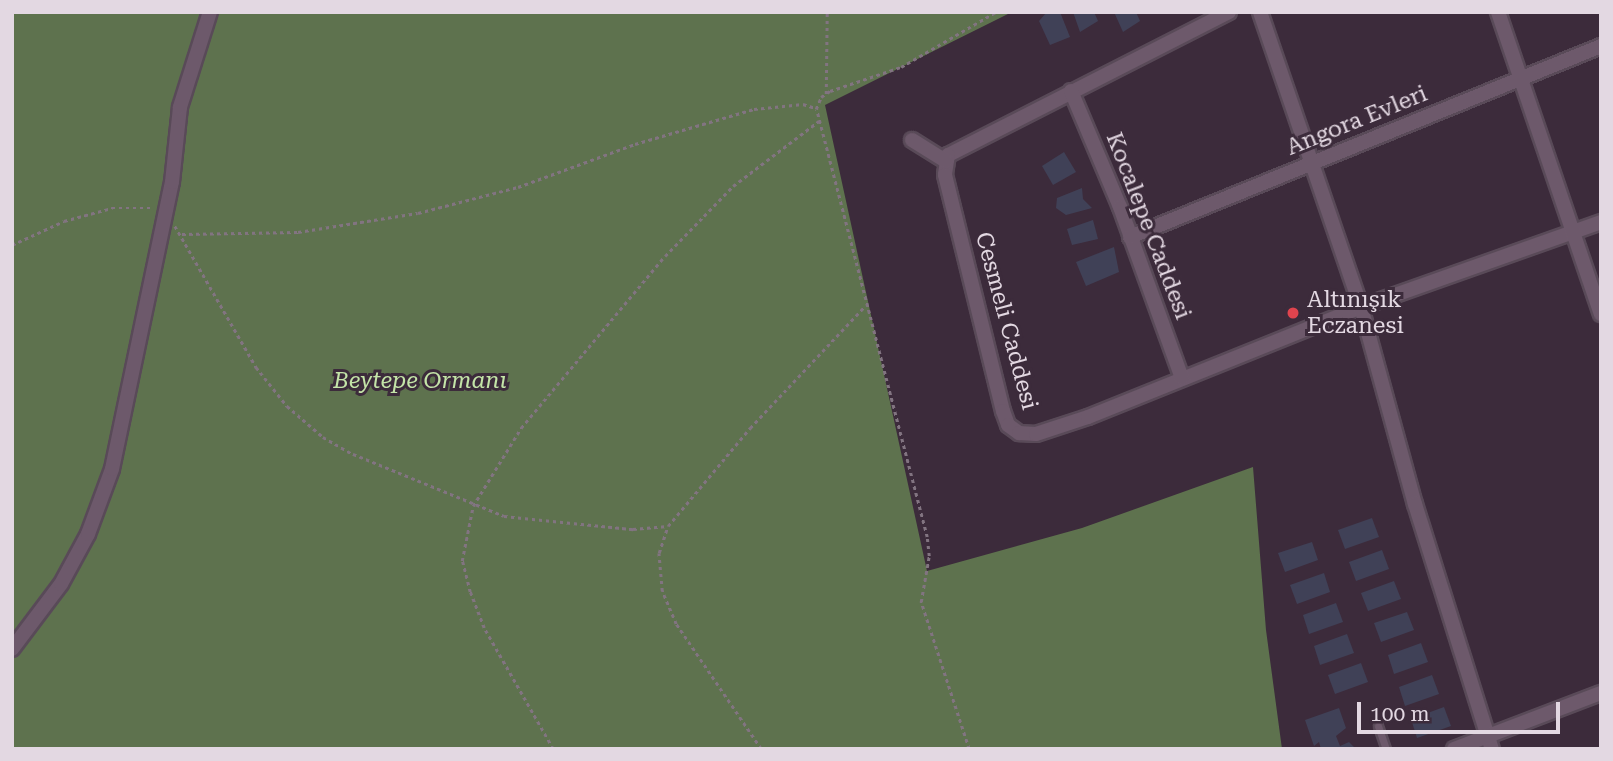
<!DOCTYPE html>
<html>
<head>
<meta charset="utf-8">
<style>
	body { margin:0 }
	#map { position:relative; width:1613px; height:761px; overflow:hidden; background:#3c2b3b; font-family:"Roboto Serif",serif }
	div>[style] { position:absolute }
	.forest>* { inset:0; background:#5e724e }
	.building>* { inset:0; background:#404157 }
	.path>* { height:2.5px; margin-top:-1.25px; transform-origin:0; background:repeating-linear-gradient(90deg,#827481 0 3.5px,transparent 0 7px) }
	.roads { filter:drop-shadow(2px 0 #594a58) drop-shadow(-2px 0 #594a58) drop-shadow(0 2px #594a58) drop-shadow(0 -2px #594a58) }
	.lane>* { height:7px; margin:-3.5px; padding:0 3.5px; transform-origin:3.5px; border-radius:3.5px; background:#6d596b }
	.street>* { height:14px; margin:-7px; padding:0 7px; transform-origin:7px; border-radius:7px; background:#6d596b }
	.dots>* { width:19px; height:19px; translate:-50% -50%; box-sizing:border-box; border:4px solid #3c2b3b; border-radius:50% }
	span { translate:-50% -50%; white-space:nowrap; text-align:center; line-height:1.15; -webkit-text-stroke:6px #3c2b3b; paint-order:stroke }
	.street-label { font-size:23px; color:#e3d8e2 }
	.poi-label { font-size:23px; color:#e3d8e2 }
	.left { translate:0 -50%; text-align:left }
	.park-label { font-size:23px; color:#c4e5a8; font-style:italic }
	.frame { position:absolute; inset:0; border:14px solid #e3d8e2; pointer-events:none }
	.scale { position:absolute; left:1357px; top:702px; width:203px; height:32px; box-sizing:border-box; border:4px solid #e3d8e2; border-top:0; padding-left:9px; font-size:21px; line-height:24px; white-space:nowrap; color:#e3d8e2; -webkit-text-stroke:5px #3c2b3b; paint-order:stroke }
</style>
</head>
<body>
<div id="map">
	<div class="forest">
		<div style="clip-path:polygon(12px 12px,1012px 12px,825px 105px,927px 571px,1082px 528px,1253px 467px,1266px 630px,1282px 749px,12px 749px)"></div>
	</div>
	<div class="building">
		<div style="clip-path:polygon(1060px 12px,1070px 37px,1050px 45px,1039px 21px,1046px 13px)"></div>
		<div style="clip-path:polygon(1073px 12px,1094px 12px,1098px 21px,1080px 32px)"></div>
		<div style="clip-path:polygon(1114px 12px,1136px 12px,1140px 21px,1123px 32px)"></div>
		<div style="clip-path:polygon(1064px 152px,1076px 172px,1053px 185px,1042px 166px)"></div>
		<div style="clip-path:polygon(1082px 188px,1083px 199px,1092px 208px,1066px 215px,1056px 208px,1057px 198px)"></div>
		<div style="clip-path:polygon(1093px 220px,1098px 239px,1072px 245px,1067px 229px)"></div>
		<div style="clip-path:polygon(1114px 247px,1119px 272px,1086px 286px,1076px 262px)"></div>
		<div style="clip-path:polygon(1372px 518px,1379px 537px,1345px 549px,1338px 530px)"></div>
		<div style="clip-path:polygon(1312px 542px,1318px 560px,1285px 572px,1278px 553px)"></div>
		<div style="clip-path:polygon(1382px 550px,1389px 569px,1356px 581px,1349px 562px)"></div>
		<div style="clip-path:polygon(1324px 573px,1330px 592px,1297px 604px,1290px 585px)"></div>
		<div style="clip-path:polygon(1394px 581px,1401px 599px,1368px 611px,1361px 593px)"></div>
		<div style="clip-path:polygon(1336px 603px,1343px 622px,1309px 634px,1303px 615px)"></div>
		<div style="clip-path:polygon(1407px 612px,1414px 630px,1381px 642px,1374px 623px)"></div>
		<div style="clip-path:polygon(1347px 634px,1354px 653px,1320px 665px,1314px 646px)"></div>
		<div style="clip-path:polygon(1421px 643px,1428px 662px,1394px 674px,1388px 655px)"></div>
		<div style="clip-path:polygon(1361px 663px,1368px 682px,1335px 694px,1328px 675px)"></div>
		<div style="clip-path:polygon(1432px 675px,1439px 694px,1405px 706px,1399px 687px)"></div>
		<div style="clip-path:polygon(1444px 707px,1451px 726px,1417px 738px,1411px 719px)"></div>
		<div style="clip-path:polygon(1339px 708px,1346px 728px,1336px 736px,1340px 746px,1349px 742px,1356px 749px,1321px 749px,1319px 742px,1314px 746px,1305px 720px)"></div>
	</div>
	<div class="path">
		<div style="left:826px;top:94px;width:82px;rotate:-89.3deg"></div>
		<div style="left:175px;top:226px;width:163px;rotate:60.1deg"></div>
		<div style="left:256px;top:367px;width:50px;rotate:51.5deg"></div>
		<div style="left:287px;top:406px;width:48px;rotate:40.7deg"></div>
		<div style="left:323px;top:437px;width:34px;rotate:30deg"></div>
		<div style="left:353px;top:454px;width:163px;rotate:22.3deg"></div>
		<div style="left:504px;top:516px;width:130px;rotate:5.8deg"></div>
		<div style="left:633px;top:529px;width:35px;rotate:-5deg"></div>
		<div style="left:182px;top:234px;width:116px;rotate:-1deg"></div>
		<div style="left:298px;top:232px;width:121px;rotate:-9deg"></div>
		<div style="left:418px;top:213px;width:103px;rotate:-14.6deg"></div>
		<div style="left:518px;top:187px;width:125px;rotate:-20.2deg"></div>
		<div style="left:635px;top:144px;width:124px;rotate:-16.4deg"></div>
		<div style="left:754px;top:109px;width:49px;rotate:-5.8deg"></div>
		<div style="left:803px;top:104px;width:13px;rotate:18deg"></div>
		<div style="left:12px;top:245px;width:57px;rotate:-24.8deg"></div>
		<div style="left:64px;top:221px;width:50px;rotate:-15.2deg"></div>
		<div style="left:112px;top:208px;width:40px"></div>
		<div style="left:19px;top:749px;width:80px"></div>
		<div style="left:553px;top:749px;width:139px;rotate:-119.7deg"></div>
		<div style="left:484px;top:628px;width:39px;rotate:-111deg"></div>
		<div style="left:470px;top:592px;width:32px;rotate:-104deg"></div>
		<div style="left:462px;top:561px;width:56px;rotate:-78.7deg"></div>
		<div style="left:473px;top:506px;width:92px;rotate:-58.4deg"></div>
		<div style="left:521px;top:428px;width:224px;rotate:-50.1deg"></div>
		<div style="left:665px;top:256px;width:98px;rotate:-45.8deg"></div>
		<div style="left:733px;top:186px;width:108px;rotate:-37.1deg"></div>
		<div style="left:761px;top:749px;width:151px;rotate:-124.2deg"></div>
		<div style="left:676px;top:624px;width:36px;rotate:-113deg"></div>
		<div style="left:662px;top:591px;width:38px;rotate:-95deg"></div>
		<div style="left:659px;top:553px;width:28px;rotate:-72deg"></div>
		<div style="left:668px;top:526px;width:128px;rotate:-50.1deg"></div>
		<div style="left:750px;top:428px;width:168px;rotate:-46.7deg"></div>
		<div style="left:969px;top:749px;width:155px;rotate:-108.1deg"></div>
		<div style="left:921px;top:602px;width:47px;rotate:-80.1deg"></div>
		<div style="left:929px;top:556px;width:19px;rotate:-96deg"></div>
		<div style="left:927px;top:537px;width:442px;rotate:-104.5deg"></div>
		<div style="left:816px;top:109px;width:13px;rotate:-67deg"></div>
		<div style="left:821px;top:97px;width:11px;rotate:-34deg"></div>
		<div style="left:830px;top:91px;width:75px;rotate:-18.7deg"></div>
		<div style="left:901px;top:67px;width:110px;rotate:-30.1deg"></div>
	</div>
	<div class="roads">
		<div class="lane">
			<div style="left:1378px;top:726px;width:24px;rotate:71deg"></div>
		</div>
		<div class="street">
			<div style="left:1229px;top:12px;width:315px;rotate:153deg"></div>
			<div style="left:948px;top:155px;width:20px;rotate:99deg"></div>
			<div style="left:945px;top:175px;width:243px;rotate:76.2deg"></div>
			<div style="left:1003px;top:411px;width:15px;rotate:70deg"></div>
			<div style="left:1008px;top:425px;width:14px;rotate:36deg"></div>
			<div style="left:1019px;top:433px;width:17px;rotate:3deg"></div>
			<div style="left:1036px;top:434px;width:55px;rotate:-18.1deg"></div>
			<div style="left:1088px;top:417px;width:294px;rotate:-21.9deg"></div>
			<div style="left:1361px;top:307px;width:255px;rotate:-19.5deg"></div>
			<div style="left:1260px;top:12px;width:312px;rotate:71.1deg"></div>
			<div style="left:1361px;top:307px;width:204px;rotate:74.7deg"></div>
			<div style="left:1415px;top:504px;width:257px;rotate:72.6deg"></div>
			<div style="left:1498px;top:12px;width:319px;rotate:71.2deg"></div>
			<div style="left:1071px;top:91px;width:126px;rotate:67.1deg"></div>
			<div style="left:1120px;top:207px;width:182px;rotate:70.1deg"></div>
			<div style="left:912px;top:140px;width:40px;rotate:32deg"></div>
			<div style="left:1130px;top:237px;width:508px;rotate:-22.07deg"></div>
			<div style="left:12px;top:649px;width:81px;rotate:-53deg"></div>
			<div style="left:61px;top:584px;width:57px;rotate:-61.6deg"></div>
			<div style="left:88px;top:534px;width:69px;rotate:-69.7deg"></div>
			<div style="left:112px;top:469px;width:293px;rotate:-78.2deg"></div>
			<div style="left:172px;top:182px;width:75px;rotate:-83.9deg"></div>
			<div style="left:180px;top:107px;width:100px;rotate:-72.5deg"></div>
			<div style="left:1454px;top:749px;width:157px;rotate:-20.9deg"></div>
		</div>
	</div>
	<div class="dots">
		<div style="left:1293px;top:313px;background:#e0444e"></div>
	</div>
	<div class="street-label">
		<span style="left:1357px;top:121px;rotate:-22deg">Angora Evleri</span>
		<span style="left:1148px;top:226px;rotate:69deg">Kocalepe Caddesi</span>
		<span style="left:1006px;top:321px;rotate:75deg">Cesmeli Caddesi</span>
	</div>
	<div class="poi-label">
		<span class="left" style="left:1307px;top:313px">Altınışık<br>Eczanesi</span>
	</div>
	<div class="park-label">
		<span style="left:420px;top:381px">Beytepe Ormanı</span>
	</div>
	<div class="frame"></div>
	<div class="scale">100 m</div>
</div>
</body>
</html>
